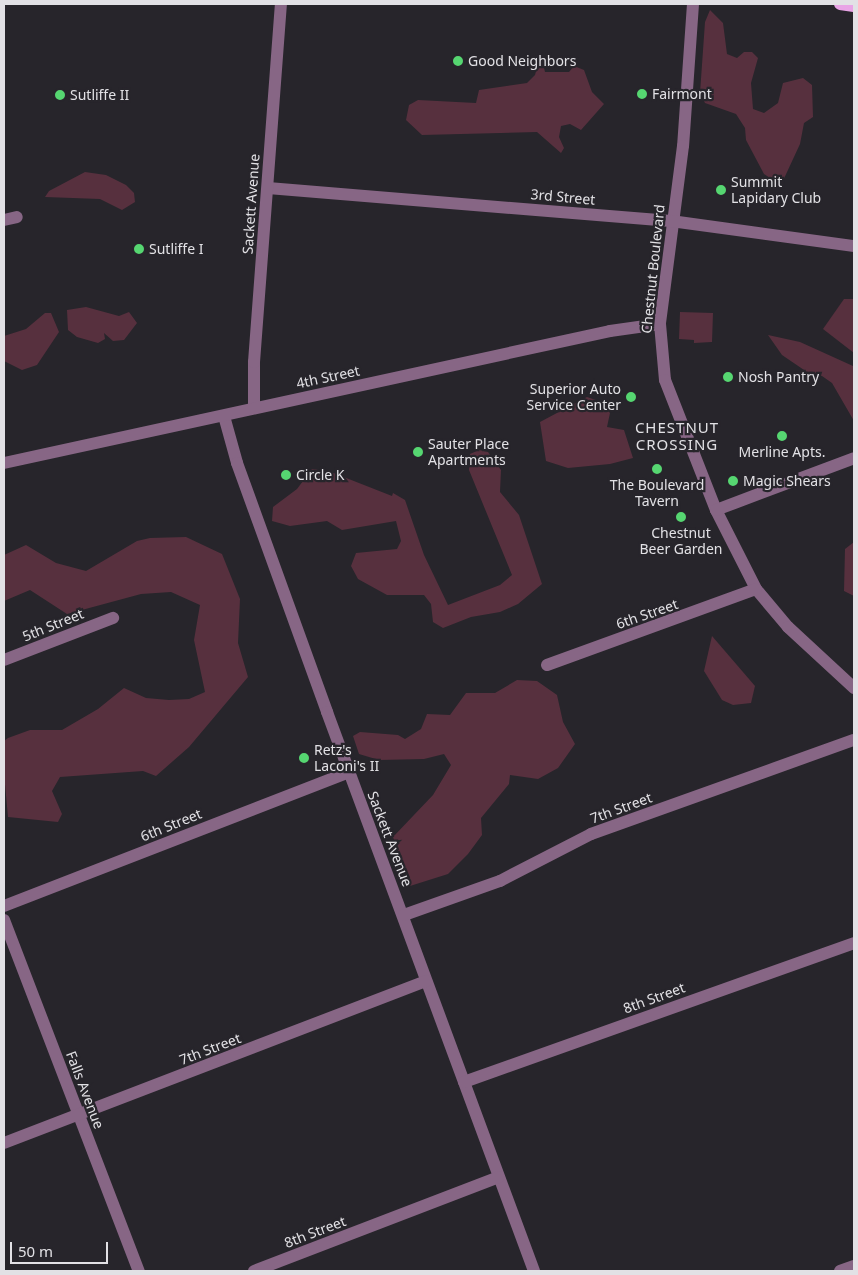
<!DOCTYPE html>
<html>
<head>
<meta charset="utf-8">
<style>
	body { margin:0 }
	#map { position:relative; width:858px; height:1275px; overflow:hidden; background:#27252b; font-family:"Noto Sans",sans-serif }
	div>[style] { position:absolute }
	.green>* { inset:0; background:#57303e }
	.minor>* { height:12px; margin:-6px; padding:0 6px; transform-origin:6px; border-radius:6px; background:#876685 }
	.major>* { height:12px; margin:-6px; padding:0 6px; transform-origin:6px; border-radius:6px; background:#e9a4e6 }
	.dots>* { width:14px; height:14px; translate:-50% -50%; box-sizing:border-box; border:2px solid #27252b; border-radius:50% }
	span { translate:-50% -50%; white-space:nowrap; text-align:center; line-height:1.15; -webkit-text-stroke:4.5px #27252b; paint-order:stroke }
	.poi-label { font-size:14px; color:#e2e1e5 }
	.left { translate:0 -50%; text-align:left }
	.right { translate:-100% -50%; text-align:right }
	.street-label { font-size:14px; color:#e2e1e5 }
	.neighbourhood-label { font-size:15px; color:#e2e1e5; letter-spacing:1px }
	.frame { position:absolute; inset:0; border:5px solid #e2e1e5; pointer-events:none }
	.scale { position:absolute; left:10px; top:1242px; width:98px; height:22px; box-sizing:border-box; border:2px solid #e2e1e5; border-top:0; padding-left:6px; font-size:15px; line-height:18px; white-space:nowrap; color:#e2e1e5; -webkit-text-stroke:4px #27252b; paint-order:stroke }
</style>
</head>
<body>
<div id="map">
	<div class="green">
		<div style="clip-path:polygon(710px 10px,723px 23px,727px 54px,737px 58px,744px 52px,752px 52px,758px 58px,751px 83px,753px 109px,764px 113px,778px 103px,783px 83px,803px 78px,812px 85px,813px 117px,804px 123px,800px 144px,781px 185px,764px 174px,746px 140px,745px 128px,736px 114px,705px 103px,700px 93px,705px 22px)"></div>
		<div style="clip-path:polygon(538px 64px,543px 64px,545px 72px,569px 72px,574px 66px,584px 70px,592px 92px,604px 104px,581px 130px,570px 124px,561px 126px,559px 137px,564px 148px,561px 153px,537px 132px,422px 135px,406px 120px,409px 105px,418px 100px,476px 103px,479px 90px,527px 83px,535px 75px)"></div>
		<div style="clip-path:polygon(85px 172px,106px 175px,126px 185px,134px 193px,135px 202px,122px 210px,100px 199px,45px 197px,49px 191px)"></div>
		<div style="clip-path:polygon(844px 299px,854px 299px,854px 353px,823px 329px)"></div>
		<div style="clip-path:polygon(86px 307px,119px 316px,129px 312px,137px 323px,124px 340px,113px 341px,104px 333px,105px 339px,98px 343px,77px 337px,68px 330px,67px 310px)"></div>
		<div style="clip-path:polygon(680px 312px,713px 313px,712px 342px,694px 343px,694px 340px,679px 339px)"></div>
		<div style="clip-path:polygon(45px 313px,51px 313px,59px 332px,37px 365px,22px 370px,4px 361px,4px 336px,26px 329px)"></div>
		<div style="clip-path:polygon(768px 335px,800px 342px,853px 366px,854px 421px,832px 383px,822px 376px,807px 372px,782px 355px)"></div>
		<div style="clip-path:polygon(587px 397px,599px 401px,610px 413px,607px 427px,624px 430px,633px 458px,610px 464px,568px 468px,546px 461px,540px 422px)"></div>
		<div style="clip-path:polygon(479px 450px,488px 452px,501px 470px,500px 492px,519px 515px,542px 584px,518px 604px,500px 612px,471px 617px,443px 628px,433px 622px,431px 604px,424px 595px,387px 595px,358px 579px,351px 566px,356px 553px,397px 549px,401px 541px,396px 521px,342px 530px,327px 521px,290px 526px,272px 521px,273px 507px,297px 489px,312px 469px,331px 472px,392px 496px,393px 493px,405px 500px,424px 555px,448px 605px,500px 585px,512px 575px,469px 470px,470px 454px)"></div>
		<div style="clip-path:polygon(186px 537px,222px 554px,240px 599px,238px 643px,248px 677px,189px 747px,156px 776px,143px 771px,60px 777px,52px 791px,62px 814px,58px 822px,8px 817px,4px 773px,4px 741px,8px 738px,30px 730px,62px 730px,98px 709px,124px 688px,146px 698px,169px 700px,189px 699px,205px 692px,194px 640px,200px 605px,171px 592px,141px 594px,67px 614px,30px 590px,4px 601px,4px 555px,26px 545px,56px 563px,86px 571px,137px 541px,150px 538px)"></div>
		<div style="clip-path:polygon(854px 542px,854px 596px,844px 591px,845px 549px)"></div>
		<div style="clip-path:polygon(712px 636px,755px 686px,751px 703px,733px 705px,722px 700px,704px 671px)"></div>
		<div style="clip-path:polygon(517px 680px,537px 681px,557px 695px,563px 722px,575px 744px,558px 768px,538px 779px,510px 775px,509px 784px,481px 818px,482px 835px,468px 854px,448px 874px,410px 886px,393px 837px,433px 795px,451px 765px,444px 754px,424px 759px,379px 760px,359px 754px,353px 736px,360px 732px,398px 735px,405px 739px,421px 729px,427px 714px,450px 715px,466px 693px,495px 693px)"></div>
	</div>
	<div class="minor">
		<div style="left:693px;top:4px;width:142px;rotate:94deg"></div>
		<div style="left:683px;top:146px;width:179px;rotate:97.4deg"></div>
		<div style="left:660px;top:324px;width:56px;rotate:84.9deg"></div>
		<div style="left:665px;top:380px;width:140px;rotate:68.6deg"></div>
		<div style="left:716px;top:510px;width:89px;rotate:63.1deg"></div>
		<div style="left:756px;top:589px;width:50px;rotate:49.9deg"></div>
		<div style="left:788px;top:627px;width:90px;rotate:42.7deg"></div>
		<div style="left:268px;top:188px;width:404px;rotate:4.7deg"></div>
		<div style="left:671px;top:221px;width:185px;rotate:7.8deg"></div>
		<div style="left:4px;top:220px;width:13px;rotate:-13deg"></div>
		<div style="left:254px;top:407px;width:45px;rotate:-90deg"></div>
		<div style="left:254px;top:362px;width:359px;rotate:-85.7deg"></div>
		<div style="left:224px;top:416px;width:49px;rotate:74.5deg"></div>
		<div style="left:237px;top:463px;width:265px;rotate:70.1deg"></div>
		<div style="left:327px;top:712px;width:596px;rotate:69.68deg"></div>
		<div style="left:4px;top:463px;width:620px;rotate:-12.29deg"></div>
		<div style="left:610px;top:331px;width:50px;rotate:-8deg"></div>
		<div style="left:716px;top:510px;width:147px;rotate:-20.6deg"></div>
		<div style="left:4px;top:660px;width:117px;rotate:-21.1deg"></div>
		<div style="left:547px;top:665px;width:222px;rotate:-20deg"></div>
		<div style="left:4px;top:906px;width:370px;rotate:-21.2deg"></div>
		<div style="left:404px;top:915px;width:102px;rotate:-19.5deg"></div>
		<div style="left:500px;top:881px;width:102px;rotate:-27.3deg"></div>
		<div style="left:591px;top:834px;width:279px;rotate:-19.7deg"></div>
		<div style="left:4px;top:920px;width:376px;rotate:69deg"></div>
		<div style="left:464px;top:1082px;width:414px;rotate:-19.6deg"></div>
		<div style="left:4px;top:1143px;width:452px;rotate:-21deg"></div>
		<div style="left:254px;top:1271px;width:262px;rotate:-21deg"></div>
		<div style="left:840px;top:1271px;width:15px;rotate:-20deg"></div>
	</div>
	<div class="major">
		<div style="left:840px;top:4px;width:14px;rotate:8deg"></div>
	</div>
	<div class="dots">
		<div style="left:458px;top:61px;background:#56d671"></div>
		<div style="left:642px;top:94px;background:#56d671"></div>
		<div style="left:60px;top:95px;background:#56d671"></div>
		<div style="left:721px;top:190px;background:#56d671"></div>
		<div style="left:139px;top:249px;background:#56d671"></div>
		<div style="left:728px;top:377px;background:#56d671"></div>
		<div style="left:631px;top:397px;background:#56d671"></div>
		<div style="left:782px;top:436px;background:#56d671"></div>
		<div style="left:418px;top:452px;background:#56d671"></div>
		<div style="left:657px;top:469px;background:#56d671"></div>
		<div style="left:286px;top:475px;background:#56d671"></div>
		<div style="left:733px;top:481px;background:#56d671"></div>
		<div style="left:681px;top:517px;background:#56d671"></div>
		<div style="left:304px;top:758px;background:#56d671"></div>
	</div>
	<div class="poi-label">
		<span class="left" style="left:468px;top:61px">Good Neighbors</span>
		<span class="left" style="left:652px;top:94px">Fairmont</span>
		<span class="left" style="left:70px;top:95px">Sutliffe II</span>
		<span class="left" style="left:731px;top:190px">Summit<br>Lapidary Club</span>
		<span class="left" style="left:149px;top:249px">Sutliffe I</span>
		<span class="left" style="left:738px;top:377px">Nosh Pantry</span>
		<span class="right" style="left:621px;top:397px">Superior Auto<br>Service Center</span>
		<span class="left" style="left:428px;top:452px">Sauter Place<br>Apartments</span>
		<span style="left:782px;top:452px">Merline Apts.</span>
		<span class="left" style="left:296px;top:475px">Circle K</span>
		<span class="left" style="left:743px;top:481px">Magic Shears</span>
		<span style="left:657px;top:493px">The Boulevard<br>Tavern</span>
		<span style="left:681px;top:541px">Chestnut<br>Beer Garden</span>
		<span class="left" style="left:314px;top:758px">Retz's<br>Laconi's II</span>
	</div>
	<div class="street-label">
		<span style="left:563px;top:197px;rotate:5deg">3rd Street</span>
		<span style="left:251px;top:204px;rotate:-86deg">Sackett Avenue</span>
		<span style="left:653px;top:269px;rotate:-84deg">Chestnut Boulevard</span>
		<span style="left:328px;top:377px;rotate:-12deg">4th Street</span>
		<span style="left:647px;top:614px;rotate:-19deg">6th Street</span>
		<span style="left:53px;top:625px;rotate:-22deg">5th Street</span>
		<span style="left:621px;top:808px;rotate:-20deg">7th Street</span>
		<span style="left:171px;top:825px;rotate:-22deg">6th Street</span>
		<span style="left:390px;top:839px;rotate:69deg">Sackett Avenue</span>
		<span style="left:654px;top:998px;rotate:-20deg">8th Street</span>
		<span style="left:210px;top:1049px;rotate:-21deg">7th Street</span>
		<span style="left:85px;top:1090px;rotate:69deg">Falls Avenue</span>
		<span style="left:315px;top:1232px;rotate:-21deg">8th Street</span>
	</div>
	<div class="neighbourhood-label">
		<span style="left:677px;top:436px">CHESTNUT<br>CROSSING</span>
	</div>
	<div class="frame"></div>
	<div class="scale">50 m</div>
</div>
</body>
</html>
